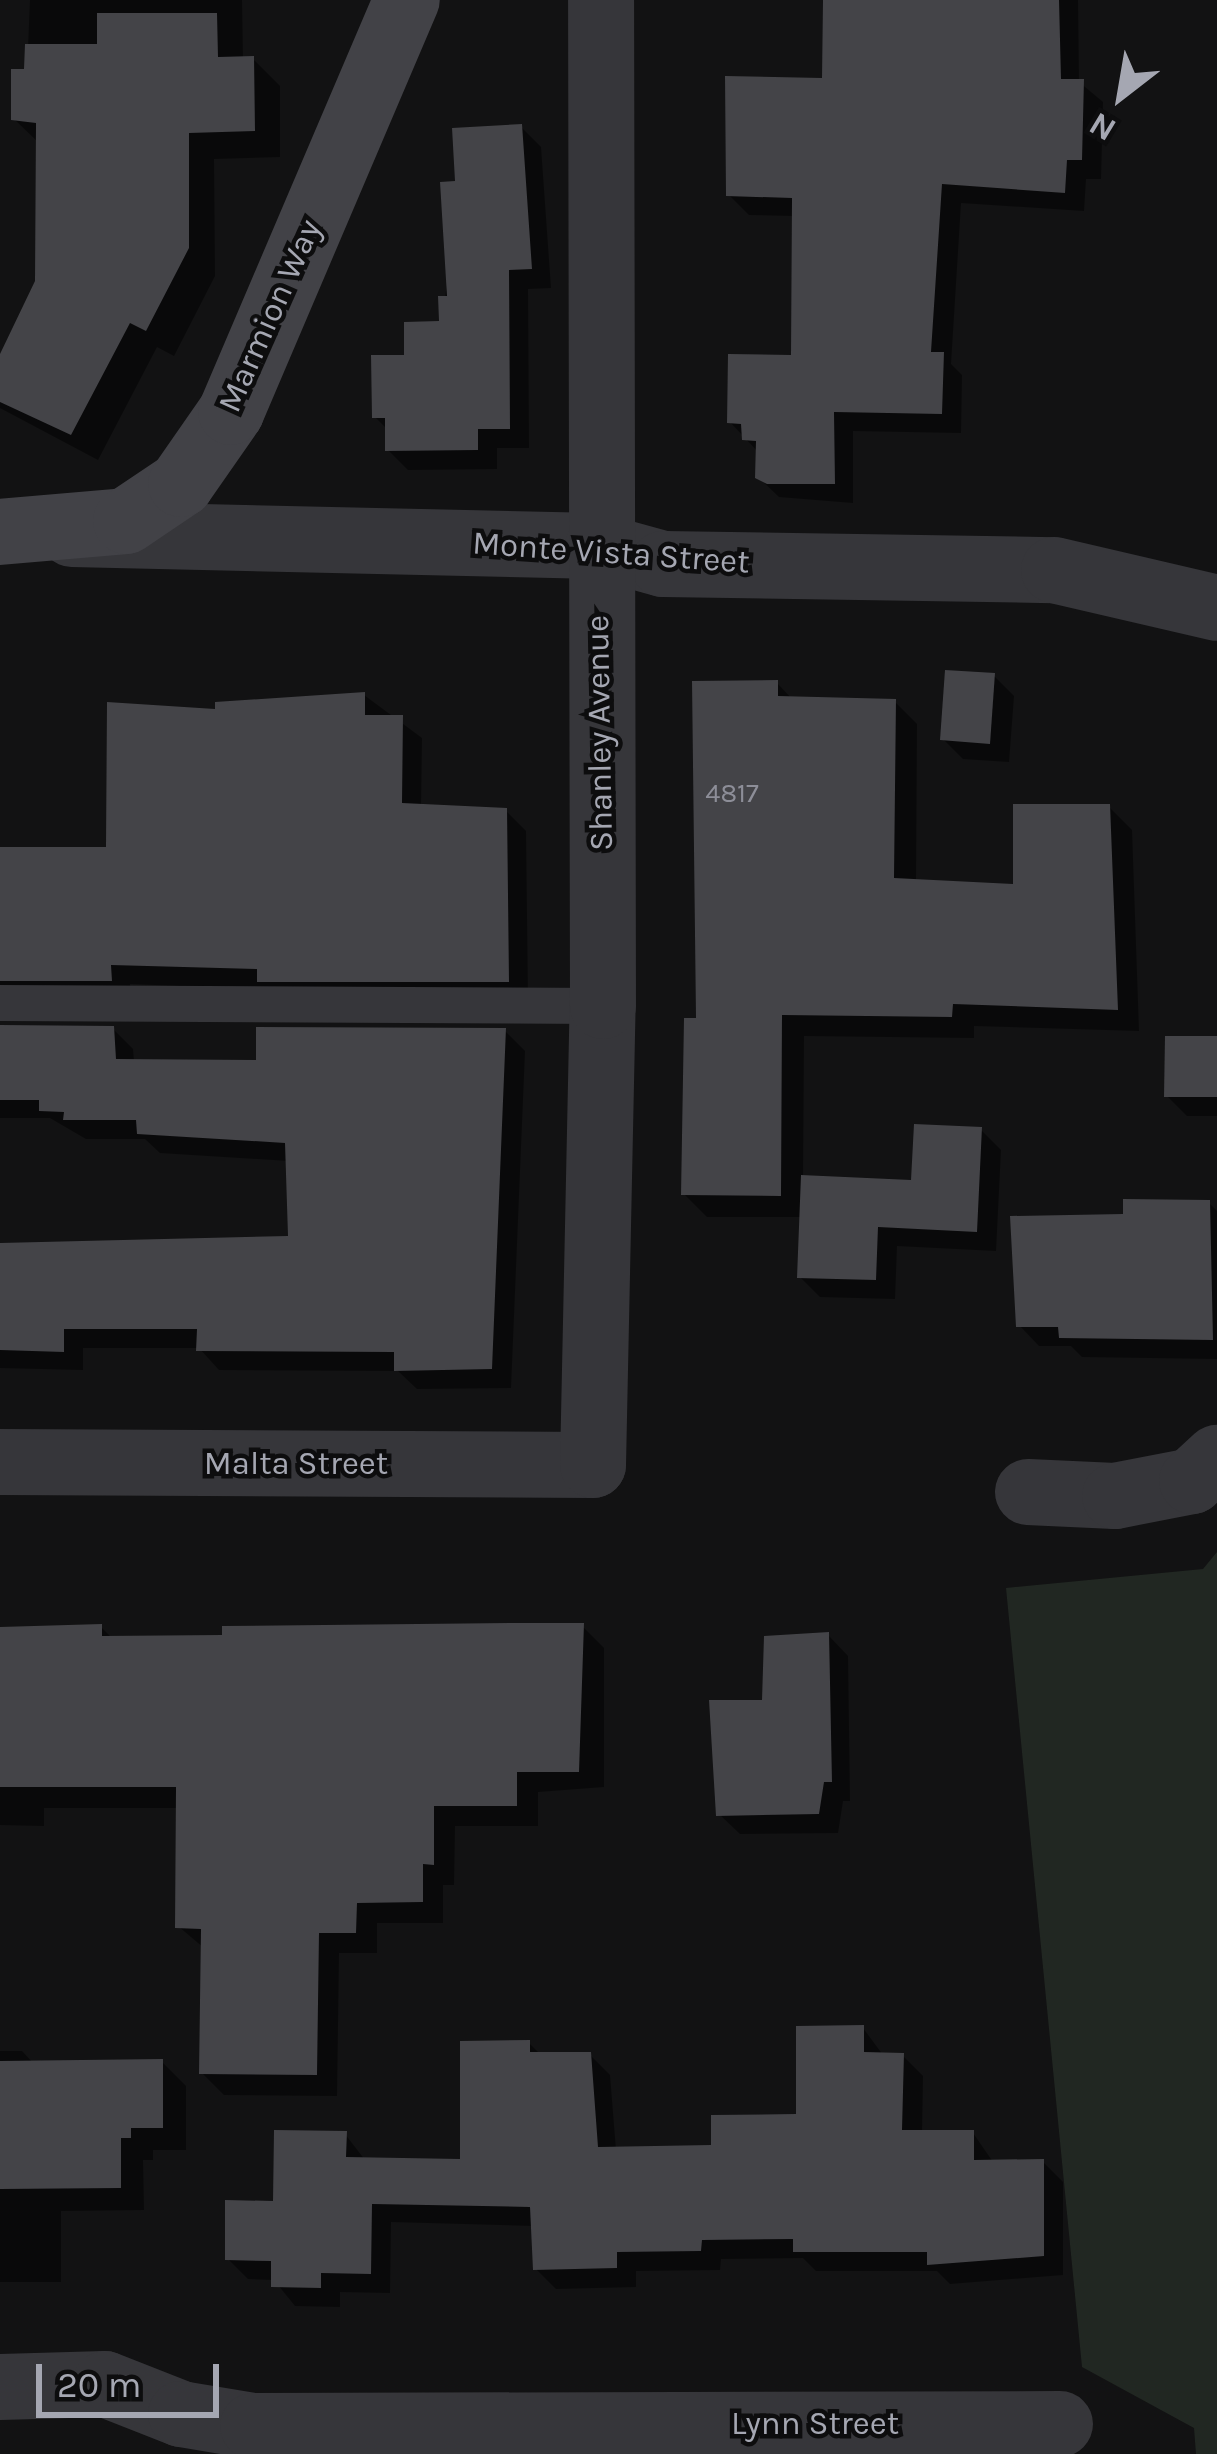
<!DOCTYPE html>
<html>
<head>
<meta charset="utf-8">
<style>
	body { margin:0 }
	#map { position:relative; width:1217px; height:2454px; overflow:hidden; background:#121213; font-family:Karla,sans-serif }
	div>[style] { position:absolute }
	.green>* { inset:0; background:#212722 }
	.shadow>* { inset:0; background:#0007 }
	.building>* { inset:0; background:#444448 }
	.lane>* { height:36px; margin:-18px; padding:0 18px; transform-origin:18px; border-radius:18px; background:#36363a }
	.street>* { height:66px; margin:-33px; padding:0 33px; transform-origin:33px; border-radius:33px; background:#36363a }
	.secondary>* { height:66px; margin:-33px; padding:0 33px; transform-origin:33px; border-radius:33px; background:#424247 }
	span { translate:-50% -50%; white-space:nowrap; text-align:center; line-height:1.15; -webkit-text-stroke:9px #0d0d0e; paint-order:stroke }
	.number-label { font-size:27px; color:#8d8e98 }
	.number-label span { -webkit-text-stroke-width:0 }
	.street-label { font-size:33px; color:#a5a7b2 }
	.north { position:absolute; left:1061px; top:36px; width:120px; height:120px; -webkit-text-stroke:9px #0d0d0e; paint-order:stroke; rotate:211deg; font-size:33px; font-weight:700; line-height:48px; text-align:center; color:#a5a7b2 }
	.north::after { content:''; display:block; margin:auto; width:42px; height:54px; background:#a5a7b2; clip-path:polygon(50% 0,100% 100%,50% 72%,0 100%) }
	.scale { position:absolute; left:36px; top:2364px; width:183px; height:54px; box-sizing:border-box; border:6px solid #a5a7b2; border-top:0; padding-left:15px; font-size:36px; line-height:42px; white-space:nowrap; color:#a5a7b2; -webkit-text-stroke:9px #0d0d0e; paint-order:stroke }
</style>
</head>
<body>
<div id="map">
	<div class="green">
		<div style="clip-path:polygon(1217px 1552px,1217px 2454px,1196px 2454px,1194px 2428px,1082px 2367px,1006px 1588px,1203px 1569px)"></div>
	</div>
	<div class="shadow">
		<div style="clip-path:polygon(30px 0,242px 0,243px 60px,253px 59px,280px 86px,280px 157px,214px 159px,215px 276px,174px 356px,157px 347px,98px 460px,0 408px,0 361px,38px 281px,39px 143px,14px 119px,27px 72px)"></div>
		<div style="clip-path:polygon(826px 0,1078px 0,1079px 82px,1103px 102px,1101px 179px,1086px 179px,1084px 211px,961px 203px,951px 364px,962px 375px,961px 433px,853px 431px,853px 503px,779px 497px,758px 477px,759px 453px,730px 422px,794px 358px,795px 216px,749px 215px,729px 195px,825px 81px)"></div>
		<div style="clip-path:polygon(521px 127px,541px 147px,551px 288px,528px 289px,529px 448px,497px 448px,497px 469px,408px 470px,388px 450px,388px 430px,375px 417px,407px 358px,442px 324px,459px 184px)"></div>
		<div style="clip-path:polygon(994px 676px,1014px 696px,1009px 762px,963px 759px,943px 739px)"></div>
		<div style="clip-path:polygon(777px 683px,793px 700px,895px 702px,917px 724px,916px 882px,1016px 887px,1109px 807px,1132px 830px,1139px 1031px,974px 1026px,974px 1038px,804px 1036px,803px 1178px,914px 1183px,981px 1130px,1001px 1150px,996px 1251px,897px 1246px,895px 1299px,820px 1297px,800px 1277px,802px 1217px,707px 1217px,684px 1194px,699px 1021px)"></div>
		<div style="clip-path:polygon(364px 695px,422px 738px,421px 807px,506px 811px,526px 831px,528px 1000px,130px 984px,131px 1000px,0 1019px,0 850px,109px 850px,218px 712px)"></div>
		<div style="clip-path:polygon(0 1028px,113px 1029px,133px 1049px,134px 1062px,259px 1063px,505px 1031px,525px 1051px,511px 1388px,417px 1389px,398px 1371px,219px 1370px,199px 1348px,83px 1348px,83px 1370px,0 1368px,0 1245px,291px 1239px,289px 1161px,160px 1153px,145px 1139px,86px 1139px,50px 1118px,0 1118px)"></div>
		<div style="clip-path:polygon(1217px 1039px,1217px 1116px,1187px 1116px,1167px 1096px)"></div>
		<div style="clip-path:polygon(1209px 1203px,1217px 1211px,1217px 1359px,1082px 1357px,1071px 1346px,1039px 1346px,1019px 1325px,1126px 1217px)"></div>
		<div style="clip-path:polygon(582px 1626px,604px 1648px,604px 1787px,538px 1792px,538px 1826px,455px 1826px,454px 1885px,443px 1885px,443px 1923px,377px 1923px,377px 1953px,339px 1953px,337px 2096px,224px 2095px,202px 2073px,204px 1948px,178px 1926px,179px 1808px,44px 1808px,44px 1826px,0 1825px,0 1627px,101px 1627px,113px 1639px)"></div>
		<div style="clip-path:polygon(828px 1635px,848px 1656px,850px 1801px,843px 1801px,838px 1833px,740px 1834px,719px 1814px,764px 1703px)"></div>
		<div style="clip-path:polygon(863px 2028px,883px 2055px,903px 2056px,923px 2076px,922px 2133px,973px 2133px,993px 2162px,1043px 2162px,1063px 2182px,1063px 2275px,950px 2284px,937px 2271px,816px 2271px,803px 2258px,721px 2259px,720px 2270px,636px 2271px,636px 2287px,556px 2289px,536px 2269px,534px 2226px,391px 2222px,390px 2293px,340px 2292px,340px 2307px,295px 2306px,274px 2280px,248px 2279px,228px 2259px,345px 2134px,365px 2160px,463px 2162px,529px 2043px,541px 2055px,590px 2055px,610px 2075px,616px 2150px,714px 2148px,799px 2117px)"></div>
		<div style="clip-path:polygon(0 2051px,22px 2051px,34px 2064px,162px 2062px,186px 2086px,186px 2150px,153px 2150px,153px 2160px,143px 2160px,144px 2210px,61px 2211px,61px 2282px,0 2282px)"></div>
	</div>
	<div class="building">
		<div style="clip-path:polygon(823px 0,1059px 0,1061px 79px,1084px 79px,1082px 160px,1067px 160px,1065px 193px,942px 184px,931px 352px,944px 352px,942px 414px,834px 412px,835px 484px,767px 484px,755px 478px,756px 441px,742px 440px,741px 424px,727px 423px,728px 354px,791px 355px,792px 198px,726px 196px,725px 76px,822px 78px)"></div>
		<div style="clip-path:polygon(97px 13px,217px 13px,218px 57px,254px 56px,255px 131px,189px 133px,189px 248px,146px 331px,130px 323px,71px 435px,0 402px,0 354px,35px 281px,36px 123px,11px 120px,11px 69px,24px 69px,25px 44px,97px 44px)"></div>
		<div style="clip-path:polygon(522px 124px,532px 269px,509px 270px,510px 429px,478px 429px,478px 450px,385px 451px,385px 418px,372px 418px,371px 355px,404px 355px,404px 322px,439px 321px,438px 296px,447px 296px,440px 182px,455px 181px,452px 128px)"></div>
		<div style="clip-path:polygon(945px 670px,995px 673px,990px 744px,940px 740px)"></div>
		<div style="clip-path:polygon(778px 680px,778px 696px,896px 699px,894px 878px,1013px 884px,1013px 804px,1110px 804px,1118px 1010px,953px 1004px,952px 1017px,782px 1015px,781px 1196px,681px 1195px,684px 1018px,696px 1018px,692px 681px)"></div>
		<div style="clip-path:polygon(365px 692px,365px 715px,403px 715px,402px 803px,507px 808px,509px 982px,257px 982px,257px 969px,111px 965px,112px 981px,0 981px,0 847px,106px 847px,107px 702px,215px 709px,215px 702px)"></div>
		<div style="clip-path:polygon(0 1025px,114px 1026px,116px 1059px,256px 1060px,256px 1027px,506px 1028px,492px 1369px,394px 1371px,394px 1352px,196px 1351px,197px 1329px,64px 1329px,64px 1352px,0 1350px,0 1243px,288px 1236px,285px 1143px,137px 1134px,136px 1120px,63px 1120px,64px 1112px,39px 1111px,39px 1100px,0 1100px)"></div>
		<div style="clip-path:polygon(1165px 1036px,1217px 1036px,1217px 1097px,1164px 1097px)"></div>
		<div style="clip-path:polygon(914px 1124px,982px 1127px,977px 1232px,878px 1227px,876px 1280px,797px 1278px,801px 1175px,911px 1180px)"></div>
		<div style="clip-path:polygon(1123px 1199px,1210px 1200px,1213px 1340px,1059px 1338px,1058px 1327px,1016px 1327px,1010px 1216px,1123px 1214px)"></div>
		<div style="clip-path:polygon(519px 1623px,584px 1623px,579px 1772px,517px 1772px,517px 1806px,434px 1806px,434px 1865px,423px 1864px,423px 1902px,357px 1903px,356px 1933px,319px 1933px,317px 2075px,199px 2074px,201px 1929px,175px 1928px,176px 1787px,0 1787px,0 1627px,102px 1624px,102px 1636px,222px 1635px,222px 1626px)"></div>
		<div style="clip-path:polygon(829px 1632px,832px 1782px,824px 1782px,819px 1814px,716px 1816px,709px 1700px,762px 1700px,764px 1636px)"></div>
		<div style="clip-path:polygon(864px 2025px,864px 2052px,904px 2053px,902px 2130px,974px 2130px,974px 2160px,1044px 2159px,1044px 2256px,927px 2265px,927px 2252px,793px 2252px,793px 2239px,702px 2240px,701px 2251px,617px 2252px,617px 2268px,533px 2270px,530px 2207px,372px 2204px,371px 2274px,321px 2273px,321px 2288px,271px 2287px,271px 2261px,225px 2260px,225px 2200px,273px 2201px,274px 2130px,347px 2131px,346px 2157px,460px 2159px,460px 2041px,530px 2040px,530px 2052px,591px 2052px,598px 2147px,711px 2145px,711px 2115px,796px 2114px,796px 2026px)"></div>
		<div style="clip-path:polygon(163px 2059px,163px 2128px,131px 2128px,131px 2138px,121px 2138px,121px 2188px,0 2189px,0 2061px)"></div>
	</div>
	<div class="lane">
		<div style="left:0;top:1003px;width:603px;rotate:0.29deg"></div>
	</div>
	<div class="street">
		<div style="left:72px;top:534px;width:526px;rotate:1.31deg"></div>
		<div style="left:598px;top:546px;width:67px;rotate:15.5deg"></div>
		<div style="left:663px;top:564px;width:391px;rotate:0.9deg"></div>
		<div style="left:1054px;top:570px;width:167px;rotate:13.1deg"></div>
		<div style="left:0;top:1462px;width:593px;rotate:0.29deg"></div>
		<div style="left:593px;top:1465px;width:459px;rotate:-88.8deg"></div>
		<div style="left:603px;top:1006px;width:1006px;rotate:-90.11deg"></div>
		<div style="left:1028px;top:1492px;width:87px;rotate:2.6deg"></div>
		<div style="left:1115px;top:1496px;width:78px;rotate:-11deg"></div>
		<div style="left:1192px;top:1481px;width:34px;rotate:-43deg"></div>
		<div style="left:0;top:2387px;width:105px;rotate:-1.6deg"></div>
		<div style="left:105px;top:2384px;width:82px;rotate:21.5deg"></div>
		<div style="left:181px;top:2414px;width:73px;rotate:9.5deg"></div>
		<div style="left:253px;top:2426px;width:807px;rotate:-0.14deg"></div>
	</div>
	<div class="secondary">
		<div style="left:0;top:532px;width:126px;rotate:-5deg"></div>
		<div style="left:126px;top:521px;width:66px;rotate:-33.9deg"></div>
		<div style="left:181px;top:484px;width:88px;rotate:-55.2deg"></div>
		<div style="left:231px;top:412px;width:448px;rotate:-66.9deg"></div>
	</div>
	<div class="number-label">
		<span style="left:732px;top:794px">4817</span>
	</div>
	<div class="street-label">
		<span style="left:270px;top:316px;rotate:-66deg">Marmion Way</span>
		<span style="left:611px;top:553px;rotate:4deg">Monte Vista Street</span>
		<span style="left:600px;top:733px;rotate:-91deg">Shanley Avenue</span>
		<span style="left:296px;top:1464px">Malta Street</span>
		<span style="left:815px;top:2424px">Lynn Street</span>
	</div>
	<div class="north">N</div>
	<div class="scale">20 m</div>
</div>
</body>
</html>
